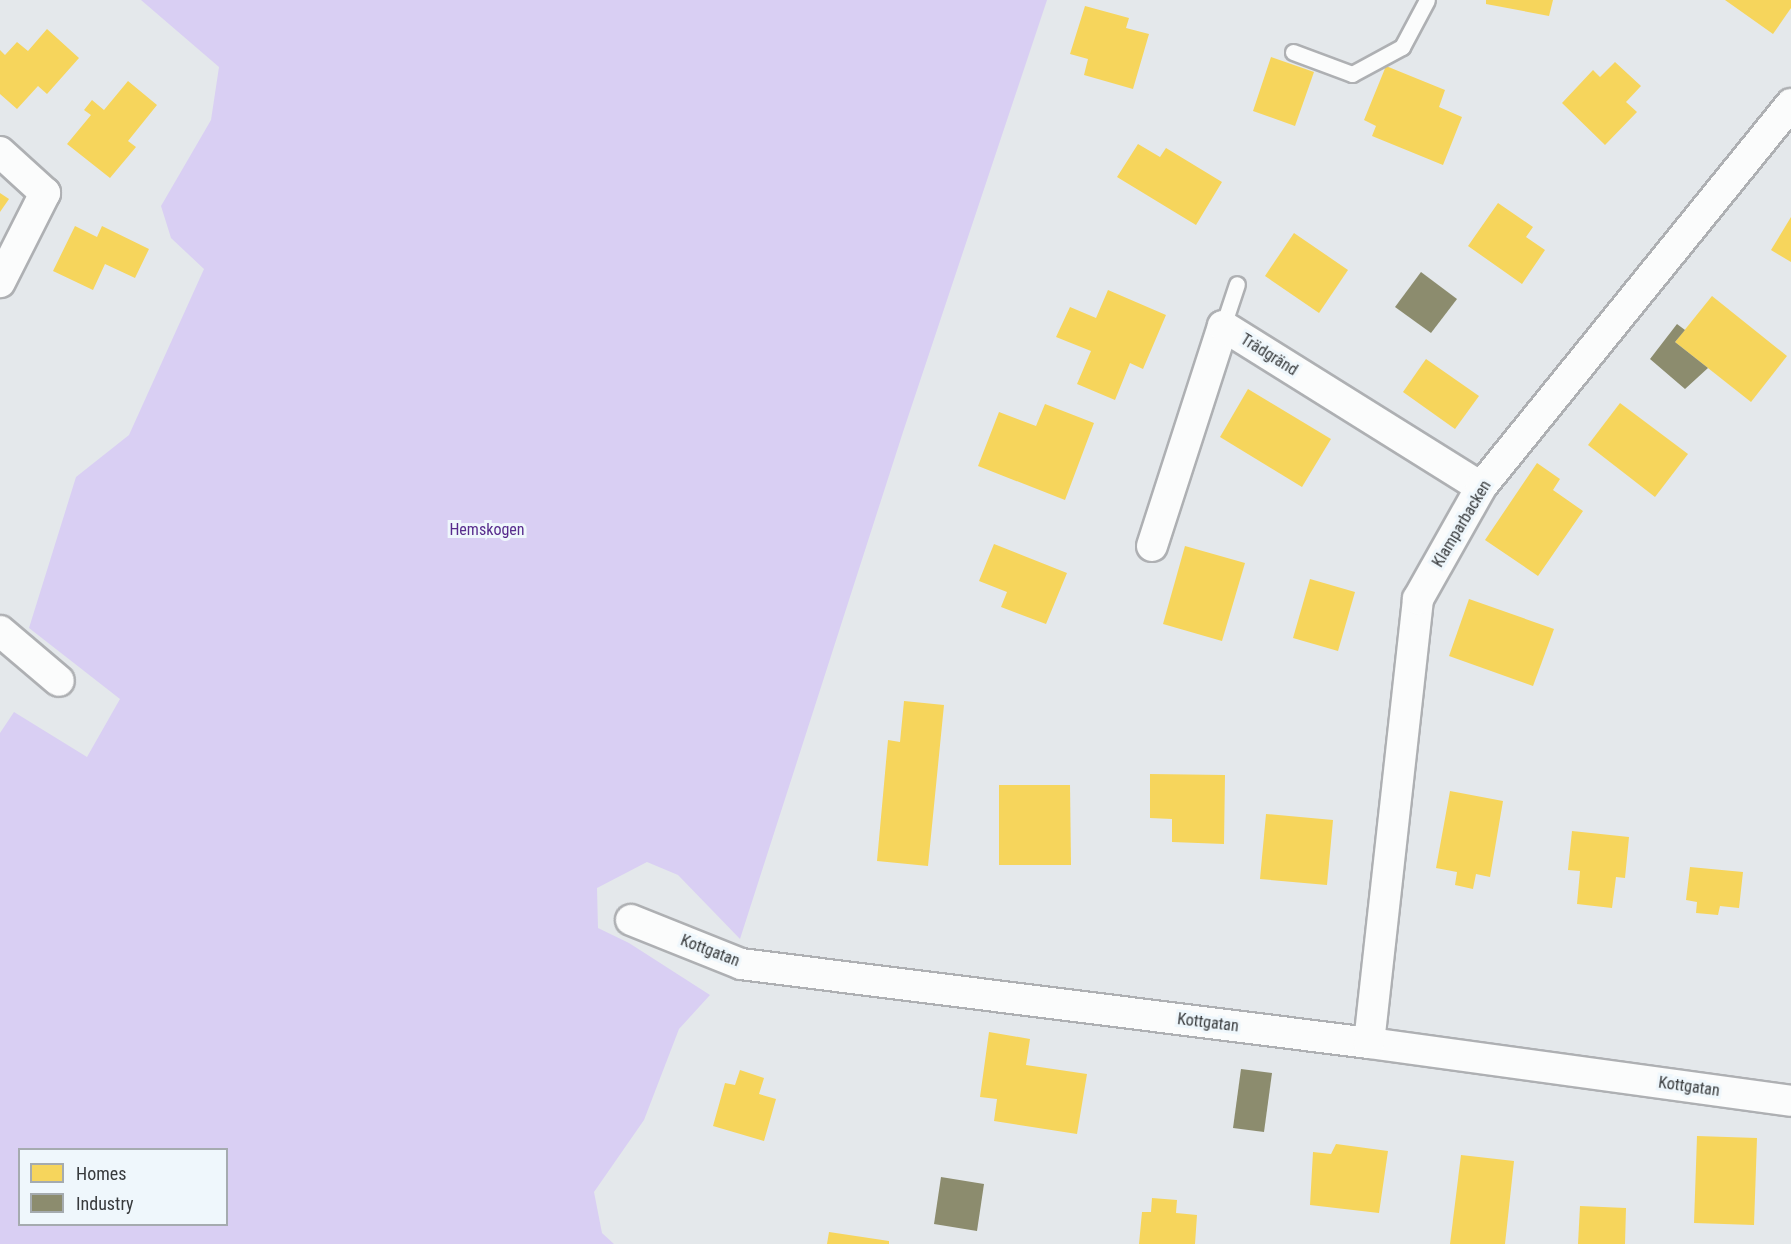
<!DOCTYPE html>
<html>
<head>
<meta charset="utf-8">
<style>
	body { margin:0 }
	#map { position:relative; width:1791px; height:1244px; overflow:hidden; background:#e4e8eb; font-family:"Roboto Condensed",sans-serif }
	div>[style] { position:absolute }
	.green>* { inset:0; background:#d9cff3 }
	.homes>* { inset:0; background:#f6d55c }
	.industry>* { inset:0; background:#8c8c6e }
	.roads { filter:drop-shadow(2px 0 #aeb0b3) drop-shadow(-2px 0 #aeb0b3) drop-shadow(0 2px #aeb0b3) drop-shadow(0 -2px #aeb0b3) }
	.lane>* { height:15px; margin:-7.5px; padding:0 7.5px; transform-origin:7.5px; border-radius:7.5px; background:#fbfcfc }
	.street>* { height:30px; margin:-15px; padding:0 15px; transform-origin:15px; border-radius:15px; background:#fbfcfc }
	span { translate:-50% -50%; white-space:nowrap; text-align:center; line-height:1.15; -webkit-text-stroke:6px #eff7fc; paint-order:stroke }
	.street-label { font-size:16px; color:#373a3c }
	.park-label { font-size:16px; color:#572b8c }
	.legend { position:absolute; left:18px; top:1148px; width:210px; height:78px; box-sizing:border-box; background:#eff7fc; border:2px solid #a5abaf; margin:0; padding:8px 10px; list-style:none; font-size:18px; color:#373a3c }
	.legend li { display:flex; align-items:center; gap:12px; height:30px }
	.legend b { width:30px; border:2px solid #a5abaf }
</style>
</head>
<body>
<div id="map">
	<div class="green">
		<div style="clip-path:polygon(evenodd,141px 0,1047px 0,903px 432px,740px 939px,678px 875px,647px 862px,597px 888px,598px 928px,629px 943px,710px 995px,679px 1029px,644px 1120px,594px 1192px,602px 1233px,614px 1244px,0 1244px,0 733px,14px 712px,87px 757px,120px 699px,29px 628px,76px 477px,129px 435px,204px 269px,171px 238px,161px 206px,211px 120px,219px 67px,141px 0,20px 1150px,226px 1150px,226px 1224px,20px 1224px,20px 1150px)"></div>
	</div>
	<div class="homes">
		<div style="clip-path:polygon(1486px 0,1553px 0,1549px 16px,1486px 4px)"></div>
		<div style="clip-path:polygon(1725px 0,1791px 0,1791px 8px,1773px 34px)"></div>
		<div style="clip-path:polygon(1085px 6px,1129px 18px,1126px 28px,1149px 34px,1133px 89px,1084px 75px,1088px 59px,1070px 54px)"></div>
		<div style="clip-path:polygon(47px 29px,79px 58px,47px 94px,38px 86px,17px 109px,0 94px,0 50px,5px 55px,17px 42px,28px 51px)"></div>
		<div style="clip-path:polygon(1271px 57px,1314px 72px,1295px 126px,1253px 111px)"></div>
		<div style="clip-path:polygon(1615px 62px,1641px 86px,1626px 102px,1637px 112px,1605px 145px,1562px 103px,1593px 70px,1600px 77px)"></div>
		<div style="clip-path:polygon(1386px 66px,1445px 90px,1439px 107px,1462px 117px,1443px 165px,1372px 136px,1376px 126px,1364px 120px)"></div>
		<div style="clip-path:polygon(128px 81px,157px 105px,128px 141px,136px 147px,110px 178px,67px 144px,91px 115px,84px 110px,92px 100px,104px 110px)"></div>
		<div style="clip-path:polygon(1138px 144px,1160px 157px,1166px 148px,1222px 182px,1196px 225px,1117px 177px)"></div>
		<div style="clip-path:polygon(0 193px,9px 199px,0 212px)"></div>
		<div style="clip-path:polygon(1498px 203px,1533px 227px,1526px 237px,1545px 250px,1522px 284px,1468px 246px)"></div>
		<div style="clip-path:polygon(1791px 217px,1791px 262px,1771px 250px)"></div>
		<div style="clip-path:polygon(75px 226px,97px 237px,102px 226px,149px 249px,135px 278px,105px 264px,93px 290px,53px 271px)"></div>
		<div style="clip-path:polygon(1294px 233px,1348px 270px,1319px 313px,1265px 276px)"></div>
		<div style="clip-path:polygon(1108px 290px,1166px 315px,1143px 369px,1130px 363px,1115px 400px,1077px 384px,1091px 351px,1056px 337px,1070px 307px,1096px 318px)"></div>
		<div style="clip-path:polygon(1712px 296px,1787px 356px,1751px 402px,1675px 342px)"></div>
		<div style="clip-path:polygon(1426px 359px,1479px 396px,1455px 429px,1403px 392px)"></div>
		<div style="clip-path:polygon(1248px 389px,1331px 439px,1302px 487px,1220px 437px)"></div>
		<div style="clip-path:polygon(1620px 403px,1688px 454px,1655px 497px,1588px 445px)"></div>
		<div style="clip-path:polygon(1045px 404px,1094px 423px,1065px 500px,978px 466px,999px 412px,1036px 426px)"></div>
		<div style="clip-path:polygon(1537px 463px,1560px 479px,1553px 490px,1583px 511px,1538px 576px,1485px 540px)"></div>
		<div style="clip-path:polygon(994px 544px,1067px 573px,1046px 624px,1001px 607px,1007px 592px,979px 581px)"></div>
		<div style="clip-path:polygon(1185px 546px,1245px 563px,1222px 641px,1163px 624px)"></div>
		<div style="clip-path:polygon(1310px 579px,1355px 592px,1338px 651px,1293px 638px)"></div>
		<div style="clip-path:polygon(1469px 599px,1554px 629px,1533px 686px,1449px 656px)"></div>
		<div style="clip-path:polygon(904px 701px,944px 705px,928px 866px,877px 861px,888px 740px,900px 742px)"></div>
		<div style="clip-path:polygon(1150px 774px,1225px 775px,1224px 844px,1172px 842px,1172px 819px,1150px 818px)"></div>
		<div style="clip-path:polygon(999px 785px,1070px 785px,1071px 865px,999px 865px)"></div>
		<div style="clip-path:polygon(1450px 791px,1503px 801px,1490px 877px,1476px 874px,1473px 889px,1455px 885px,1457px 872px,1436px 868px)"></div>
		<div style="clip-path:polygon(1266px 814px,1333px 820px,1327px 885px,1260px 879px)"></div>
		<div style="clip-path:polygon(1572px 831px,1629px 837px,1625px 878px,1616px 877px,1612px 908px,1577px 904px,1580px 871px,1568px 870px)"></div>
		<div style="clip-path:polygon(1690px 867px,1743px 872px,1739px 908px,1720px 906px,1718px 915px,1696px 913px,1697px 902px,1686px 900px)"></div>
		<div style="clip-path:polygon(989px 1032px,1030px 1039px,1026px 1065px,1087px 1074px,1077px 1134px,994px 1121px,997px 1099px,980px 1097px)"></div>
		<div style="clip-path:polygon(740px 1070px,764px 1078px,759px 1094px,776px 1099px,764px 1141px,713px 1126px,725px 1083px,735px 1085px)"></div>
		<div style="clip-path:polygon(1697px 1136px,1757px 1138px,1754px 1225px,1694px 1223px)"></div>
		<div style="clip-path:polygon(1336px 1144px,1388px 1151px,1379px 1213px,1310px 1205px,1313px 1152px,1331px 1154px)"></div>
		<div style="clip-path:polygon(1461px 1155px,1514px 1161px,1505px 1244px,1450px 1244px)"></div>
		<div style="clip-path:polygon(1152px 1198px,1177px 1200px,1176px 1213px,1197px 1215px,1195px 1244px,1139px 1244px,1142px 1212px,1151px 1212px)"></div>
		<div style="clip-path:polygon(1580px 1206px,1626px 1208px,1625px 1244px,1578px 1244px)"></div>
		<div style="clip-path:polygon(829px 1232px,889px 1241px,889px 1244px,827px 1244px)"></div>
	</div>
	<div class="industry">
		<div style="clip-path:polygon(1421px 272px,1457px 299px,1431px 333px,1395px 307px)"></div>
		<div style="clip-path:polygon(1677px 324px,1685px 330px,1675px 342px,1708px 368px,1685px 389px,1650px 359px)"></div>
		<div style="clip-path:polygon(1241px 1069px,1272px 1073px,1264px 1132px,1233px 1128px)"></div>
		<div style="clip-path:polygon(941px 1177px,984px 1184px,977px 1231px,934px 1224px)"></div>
	</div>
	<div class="roads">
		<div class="lane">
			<div style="left:1293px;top:52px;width:63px;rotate:20.4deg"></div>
			<div style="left:1352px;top:74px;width:57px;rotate:-28.4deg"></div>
			<div style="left:1402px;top:47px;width:53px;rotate:-62deg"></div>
			<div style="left:1223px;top:326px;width:44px;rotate:-71.6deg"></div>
		</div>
		<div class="street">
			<div style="left:0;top:152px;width:61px;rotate:42.3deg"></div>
			<div style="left:45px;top:193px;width:100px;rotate:116.8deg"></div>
			<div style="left:1152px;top:546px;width:231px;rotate:-72.1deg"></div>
			<div style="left:1223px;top:326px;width:304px;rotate:32deg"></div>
			<div style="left:0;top:631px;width:77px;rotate:40.3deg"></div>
			<div style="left:631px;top:920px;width:118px;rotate:21.8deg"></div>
			<div style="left:741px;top:964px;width:633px;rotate:7.17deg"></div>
			<div style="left:1369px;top:1043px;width:426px;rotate:7.8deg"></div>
			<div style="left:1369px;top:1043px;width:447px;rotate:-83.7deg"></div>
			<div style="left:1418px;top:599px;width:129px;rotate:-60.6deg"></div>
			<div style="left:1481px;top:487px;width:493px;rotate:-51deg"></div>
		</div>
	</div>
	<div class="street-label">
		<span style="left:1269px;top:355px;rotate:32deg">Trädgränd</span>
		<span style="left:1462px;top:524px;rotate:-59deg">Klamparbacken</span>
		<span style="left:710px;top:951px;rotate:21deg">Kottgatan</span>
		<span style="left:1208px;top:1023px;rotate:7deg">Kottgatan</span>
		<span style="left:1689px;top:1087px;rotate:8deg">Kottgatan</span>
	</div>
	<div class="park-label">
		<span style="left:487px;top:530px">Hemskogen</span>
	</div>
	<ul class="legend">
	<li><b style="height:16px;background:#f6d55c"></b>Homes</li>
	<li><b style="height:16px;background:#8c8c6e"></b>Industry</li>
	</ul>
</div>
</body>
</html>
